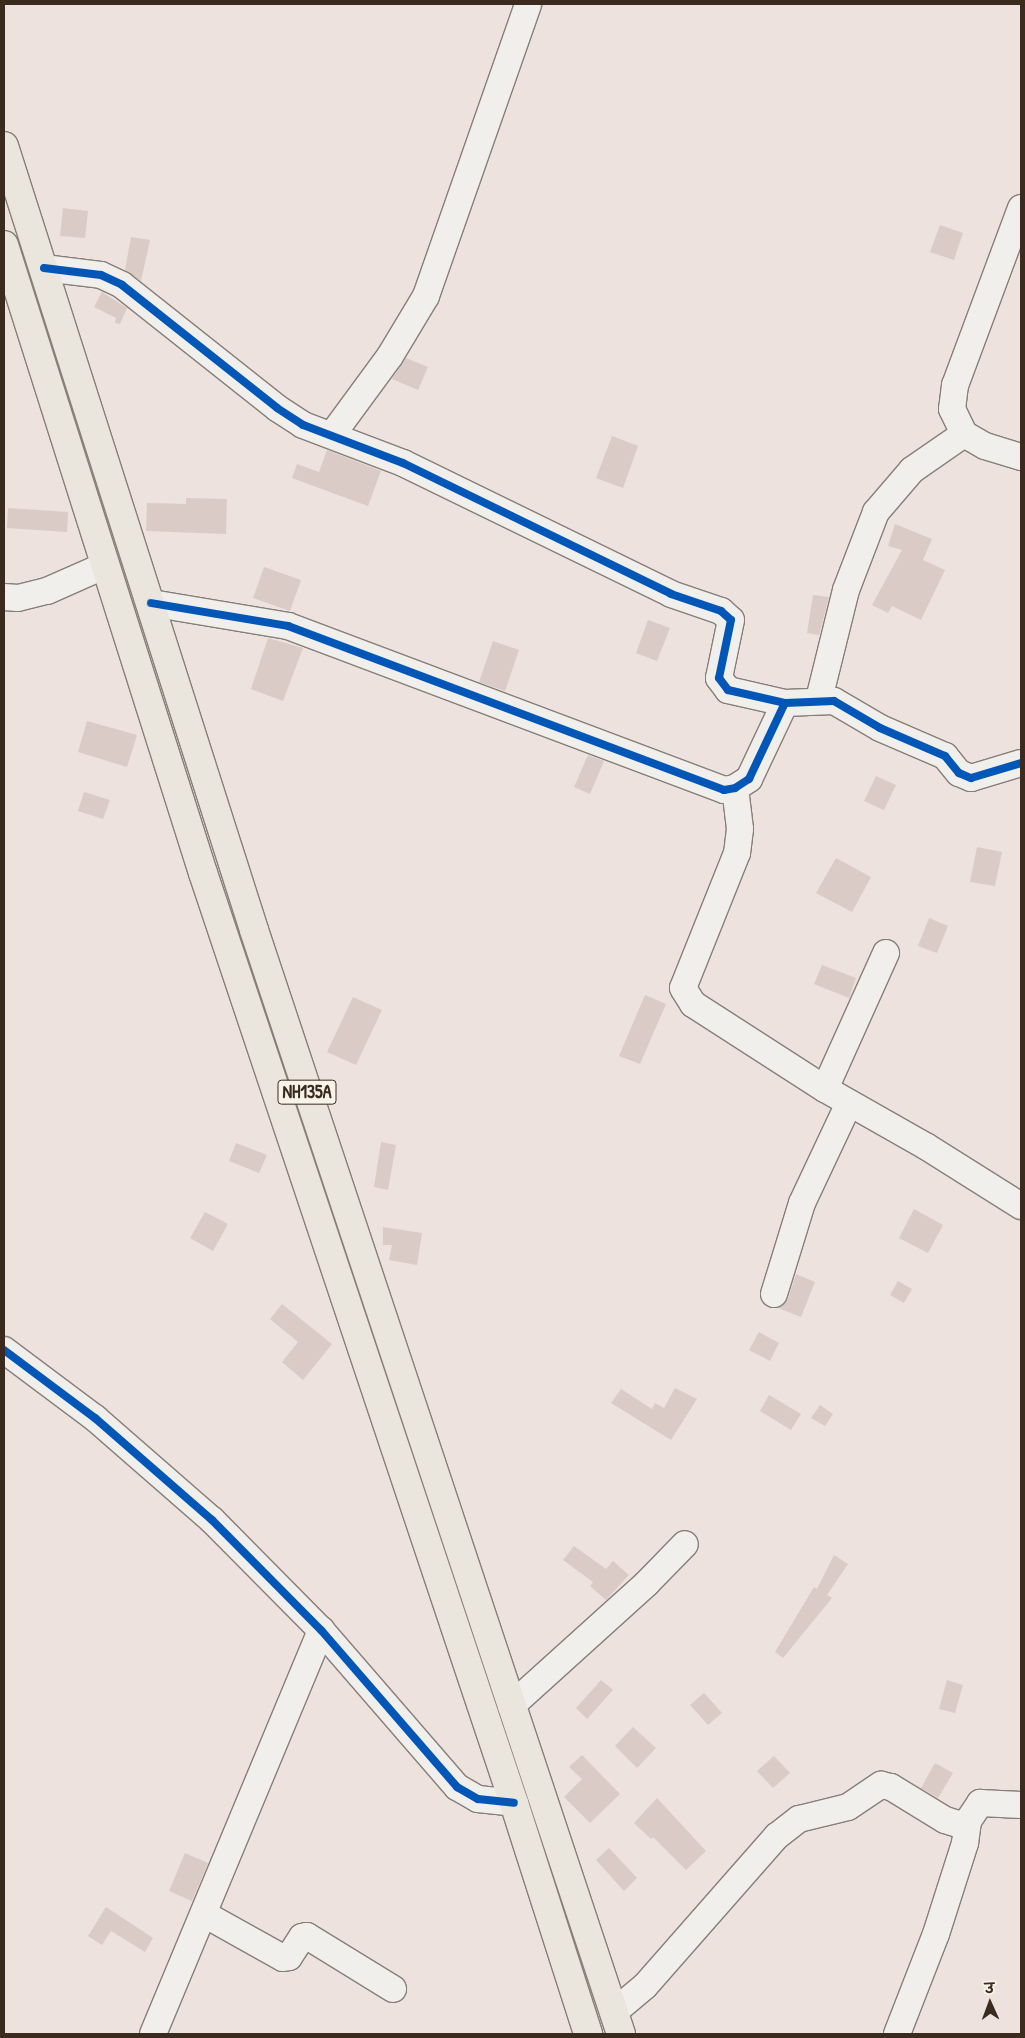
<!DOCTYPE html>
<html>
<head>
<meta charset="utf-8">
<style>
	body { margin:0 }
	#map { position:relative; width:1025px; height:2038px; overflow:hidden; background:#ede2dd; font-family:"Patrick Hand","Playpen Sans Deva",sans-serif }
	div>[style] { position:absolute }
	.building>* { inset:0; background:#dacbc7 }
	.roads { filter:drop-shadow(1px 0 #867e79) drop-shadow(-1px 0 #867e79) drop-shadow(0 1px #867e79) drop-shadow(0 -1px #867e79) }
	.minor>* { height:26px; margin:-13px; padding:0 13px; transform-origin:13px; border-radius:13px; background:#f1efeb }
	.highway>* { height:28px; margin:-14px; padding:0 14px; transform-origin:14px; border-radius:14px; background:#eae5dd }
	.cycleway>* { height:8px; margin:-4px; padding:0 4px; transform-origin:4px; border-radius:4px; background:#0057b8 }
	span { translate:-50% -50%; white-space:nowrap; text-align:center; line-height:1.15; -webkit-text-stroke:5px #f7f3e8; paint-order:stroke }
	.shield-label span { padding:1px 4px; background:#f7f3e8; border:1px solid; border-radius:4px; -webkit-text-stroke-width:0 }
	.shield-label { font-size:18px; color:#3b2a1e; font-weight:700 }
	.frame { position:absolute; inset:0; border:5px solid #3b2a1e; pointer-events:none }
	.north { position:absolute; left:965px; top:1978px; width:50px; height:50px; -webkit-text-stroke:4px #f7f3e8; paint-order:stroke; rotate:358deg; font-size:14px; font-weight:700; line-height:20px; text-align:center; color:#3b2a1e }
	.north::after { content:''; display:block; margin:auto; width:18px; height:22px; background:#3b2a1e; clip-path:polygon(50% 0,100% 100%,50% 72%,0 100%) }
</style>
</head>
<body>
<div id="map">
	<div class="building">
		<div style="clip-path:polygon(63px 208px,88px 211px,85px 238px,60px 236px)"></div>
		<div style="clip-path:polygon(940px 225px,963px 233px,954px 260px,930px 252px)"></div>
		<div style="clip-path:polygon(131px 237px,150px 240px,141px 281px,125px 270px)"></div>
		<div style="clip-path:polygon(102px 292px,127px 308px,120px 324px,115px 323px,116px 318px,94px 307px)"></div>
		<div style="clip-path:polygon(406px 358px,428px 367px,418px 390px,392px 379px)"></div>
		<div style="clip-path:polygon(612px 436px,638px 446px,623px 488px,596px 478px)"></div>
		<div style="clip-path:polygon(327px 450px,381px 471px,368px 506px,292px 478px,297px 464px,319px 472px)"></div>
		<div style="clip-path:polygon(186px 498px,227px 499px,226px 534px,146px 531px,147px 503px,186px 504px)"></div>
		<div style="clip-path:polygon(8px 508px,68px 512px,67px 532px,7px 528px)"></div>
		<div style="clip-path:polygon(895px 524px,932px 539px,923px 560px,945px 570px,921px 620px,892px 606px,888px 613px,872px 605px,902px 550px,888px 546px)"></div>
		<div style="clip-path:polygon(264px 567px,301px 580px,290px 611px,253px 598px)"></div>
		<div style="clip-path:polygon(813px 595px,829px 597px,819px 635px,807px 633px)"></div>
		<div style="clip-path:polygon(648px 620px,670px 628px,657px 661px,636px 653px)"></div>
		<div style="clip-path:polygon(268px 638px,303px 648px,283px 701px,251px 689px)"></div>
		<div style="clip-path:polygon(493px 641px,519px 650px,505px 691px,479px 682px)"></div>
		<div style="clip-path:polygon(87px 721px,137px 735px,127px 767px,78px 752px)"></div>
		<div style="clip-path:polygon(588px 755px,604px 761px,590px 794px,574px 787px)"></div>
		<div style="clip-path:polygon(876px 776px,896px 785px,884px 810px,864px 801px)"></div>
		<div style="clip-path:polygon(84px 792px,110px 800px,103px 819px,78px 811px)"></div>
		<div style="clip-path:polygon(977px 847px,1002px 852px,995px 886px,970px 882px)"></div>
		<div style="clip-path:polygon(836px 858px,871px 877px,852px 912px,816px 893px)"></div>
		<div style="clip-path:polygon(929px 918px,948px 926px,937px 953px,918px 946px)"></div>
		<div style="clip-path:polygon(822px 965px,856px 978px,849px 998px,814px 984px)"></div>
		<div style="clip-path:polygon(645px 995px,666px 1004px,640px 1064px,619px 1056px)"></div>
		<div style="clip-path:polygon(353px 997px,382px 1010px,356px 1065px,327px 1052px)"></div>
		<div style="clip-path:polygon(381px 1142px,396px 1145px,388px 1190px,374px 1187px)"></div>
		<div style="clip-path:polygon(236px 1143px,267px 1155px,259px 1173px,229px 1161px)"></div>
		<div style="clip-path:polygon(914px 1209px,943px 1225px,928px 1253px,899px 1238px)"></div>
		<div style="clip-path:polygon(205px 1212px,228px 1224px,213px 1251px,190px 1238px)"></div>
		<div style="clip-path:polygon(383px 1227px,422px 1233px,417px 1265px,389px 1260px,392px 1245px,383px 1245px)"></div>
		<div style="clip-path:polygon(796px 1274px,815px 1282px,801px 1317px,778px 1308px,788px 1299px)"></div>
		<div style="clip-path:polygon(898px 1281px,912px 1289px,904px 1303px,890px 1295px)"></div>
		<div style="clip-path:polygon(282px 1304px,332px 1344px,303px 1380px,282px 1362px,298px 1342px,270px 1319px)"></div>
		<div style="clip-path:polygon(759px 1332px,779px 1343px,770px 1361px,749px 1350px)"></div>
		<div style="clip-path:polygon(675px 1388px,697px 1399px,671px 1440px,611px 1403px,621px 1389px,652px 1409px,655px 1403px,664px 1408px)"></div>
		<div style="clip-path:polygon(769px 1395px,801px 1414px,791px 1430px,760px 1411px)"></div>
		<div style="clip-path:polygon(820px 1405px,833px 1414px,825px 1426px,811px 1418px)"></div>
		<div style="clip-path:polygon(574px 1546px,606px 1569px,613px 1561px,629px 1575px,606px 1600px,590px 1586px,593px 1582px,563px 1560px)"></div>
		<div style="clip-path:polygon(834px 1555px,848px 1564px,827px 1595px,832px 1598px,783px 1658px,775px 1652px,814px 1587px,817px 1589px)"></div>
		<div style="clip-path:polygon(601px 1680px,613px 1690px,587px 1719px,576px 1708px)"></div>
		<div style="clip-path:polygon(947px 1680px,963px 1685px,955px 1713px,939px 1709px)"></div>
		<div style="clip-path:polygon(704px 1693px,722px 1713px,708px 1725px,690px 1705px)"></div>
		<div style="clip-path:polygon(633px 1727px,656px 1748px,637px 1768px,615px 1746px)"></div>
		<div style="clip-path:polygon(582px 1755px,620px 1794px,590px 1823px,564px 1797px,582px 1779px,569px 1767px)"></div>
		<div style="clip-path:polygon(774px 1756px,790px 1773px,773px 1788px,757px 1771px)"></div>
		<div style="clip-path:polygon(935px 1763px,953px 1773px,938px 1798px,921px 1788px)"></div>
		<div style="clip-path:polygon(657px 1798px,706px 1851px,686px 1870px,653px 1837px,651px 1839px,634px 1823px)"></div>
		<div style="clip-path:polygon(609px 1848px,637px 1878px,624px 1891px,596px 1860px)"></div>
		<div style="clip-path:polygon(185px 1853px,208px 1863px,192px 1901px,169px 1891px)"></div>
		<div style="clip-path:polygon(106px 1907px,153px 1938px,145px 1952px,111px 1931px,102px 1945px,88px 1936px)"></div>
	</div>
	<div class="roads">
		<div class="minor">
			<div style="left:1021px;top:208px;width:189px;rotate:110.4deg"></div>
			<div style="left:955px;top:385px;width:24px;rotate:97deg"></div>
			<div style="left:952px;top:409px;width:28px;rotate:64deg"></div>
			<div style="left:964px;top:434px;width:24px;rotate:30deg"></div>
			<div style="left:985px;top:446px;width:38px;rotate:17deg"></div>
			<div style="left:44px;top:268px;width:57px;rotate:7deg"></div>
			<div style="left:101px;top:275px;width:23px;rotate:25deg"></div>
			<div style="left:122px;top:285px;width:198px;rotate:38.4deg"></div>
			<div style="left:277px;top:408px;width:31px;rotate:33deg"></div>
			<div style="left:303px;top:425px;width:107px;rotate:20.8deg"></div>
			<div style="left:403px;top:463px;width:298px;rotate:26deg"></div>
			<div style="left:671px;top:594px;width:53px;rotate:18.8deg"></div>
			<div style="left:721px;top:611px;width:13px;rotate:42deg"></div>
			<div style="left:731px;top:620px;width:59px;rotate:101.7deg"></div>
			<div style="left:719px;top:678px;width:15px;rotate:53deg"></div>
			<div style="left:728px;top:690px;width:58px;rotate:12.8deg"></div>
			<div style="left:785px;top:703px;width:49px;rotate:-2.3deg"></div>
			<div style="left:834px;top:701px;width:53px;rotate:30.4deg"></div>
			<div style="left:880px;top:728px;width:71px;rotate:23.3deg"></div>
			<div style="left:945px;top:756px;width:22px;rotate:51deg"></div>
			<div style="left:959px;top:773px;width:13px;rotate:23deg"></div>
			<div style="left:971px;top:778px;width:52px;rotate:-16.7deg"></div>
			<div style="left:332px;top:435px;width:98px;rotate:-53.7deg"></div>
			<div style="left:390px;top:356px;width:70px;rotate:-59deg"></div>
			<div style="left:426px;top:296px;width:309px;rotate:-70.7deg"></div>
			<div style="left:4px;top:597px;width:14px;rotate:4deg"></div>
			<div style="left:18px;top:598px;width:30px;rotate:-14deg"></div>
			<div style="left:47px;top:591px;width:64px;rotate:-23.8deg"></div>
			<div style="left:151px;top:603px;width:139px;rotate:9.5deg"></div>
			<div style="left:288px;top:626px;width:466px;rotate:20.6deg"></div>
			<div style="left:724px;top:790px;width:11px;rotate:-10deg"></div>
			<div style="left:735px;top:788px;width:17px;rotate:-33deg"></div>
			<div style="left:749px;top:779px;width:84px;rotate:-64.7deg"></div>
			<div style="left:819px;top:699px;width:112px;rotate:-76.1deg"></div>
			<div style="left:846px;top:590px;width:84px;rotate:-69deg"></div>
			<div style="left:876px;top:512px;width:55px;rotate:-49.4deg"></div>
			<div style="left:912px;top:470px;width:63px;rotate:-34.7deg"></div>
			<div style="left:735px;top:788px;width:41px;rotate:83deg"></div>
			<div style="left:740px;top:829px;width:24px;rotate:97deg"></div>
			<div style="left:737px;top:853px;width:145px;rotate:111.8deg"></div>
			<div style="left:683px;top:988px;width:19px;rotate:58deg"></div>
			<div style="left:693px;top:1004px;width:157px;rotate:32.8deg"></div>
			<div style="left:886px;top:953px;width:149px;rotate:114.2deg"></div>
			<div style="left:825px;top:1089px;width:117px;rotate:29.6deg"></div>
			<div style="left:927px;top:1147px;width:111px;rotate:32.1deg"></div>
			<div style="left:774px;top:1294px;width:95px;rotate:-72.9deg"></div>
			<div style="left:802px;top:1203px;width:110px;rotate:-64.8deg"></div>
			<div style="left:4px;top:1350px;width:114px;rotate:36.8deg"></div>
			<div style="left:95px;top:1418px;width:155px;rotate:41.1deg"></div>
			<div style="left:212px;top:1520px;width:155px;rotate:45.3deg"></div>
			<div style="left:321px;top:1630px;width:208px;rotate:49.1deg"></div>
			<div style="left:457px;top:1787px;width:24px;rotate:30deg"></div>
			<div style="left:478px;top:1799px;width:36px;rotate:6deg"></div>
			<div style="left:511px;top:1706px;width:183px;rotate:-42.1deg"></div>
			<div style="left:647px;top:1583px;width:54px;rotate:-45.7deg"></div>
			<div style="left:204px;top:1914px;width:90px;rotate:29.1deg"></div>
			<div style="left:283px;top:1958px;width:6px;rotate:-9deg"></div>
			<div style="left:289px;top:1957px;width:24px;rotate:-57deg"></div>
			<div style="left:302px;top:1937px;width:5px;rotate:-11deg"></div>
			<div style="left:307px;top:1936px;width:101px;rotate:31.6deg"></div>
			<div style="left:614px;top:2012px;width:40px;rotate:-40deg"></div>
			<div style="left:645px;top:1986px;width:200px;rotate:-48.7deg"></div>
			<div style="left:777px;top:1836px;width:28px;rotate:-38deg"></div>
			<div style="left:799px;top:1819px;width:50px;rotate:-13.8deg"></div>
			<div style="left:848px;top:1807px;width:40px;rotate:-34deg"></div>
			<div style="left:881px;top:1785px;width:10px;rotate:11deg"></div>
			<div style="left:891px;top:1787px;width:63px;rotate:31.4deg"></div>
			<div style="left:945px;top:1820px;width:17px;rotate:17deg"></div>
			<div style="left:961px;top:1825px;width:8px;rotate:-30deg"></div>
			<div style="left:968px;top:1821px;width:22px;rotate:-56deg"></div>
			<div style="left:980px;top:1803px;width:41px;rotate:2.8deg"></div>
			<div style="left:153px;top:2034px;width:438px;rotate:-67.4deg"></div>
			<div style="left:897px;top:2034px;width:107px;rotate:-68.7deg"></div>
			<div style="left:936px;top:1934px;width:96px;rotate:-72.3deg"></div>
			<div style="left:965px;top:1843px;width:22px;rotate:-82deg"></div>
		</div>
		<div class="highway">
			<div style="left:4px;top:146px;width:823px;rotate:72.31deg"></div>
			<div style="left:254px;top:930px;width:1163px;rotate:71.61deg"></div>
			<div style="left:4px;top:245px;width:659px;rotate:72.42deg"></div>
			<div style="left:203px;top:873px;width:981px;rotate:71.51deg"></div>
			<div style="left:514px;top:1803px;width:243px;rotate:72.2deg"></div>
		</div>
	</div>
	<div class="cycleway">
		<div style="left:44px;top:268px;width:57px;rotate:7deg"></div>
		<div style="left:101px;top:275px;width:23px;rotate:25deg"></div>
		<div style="left:122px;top:285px;width:198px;rotate:38.4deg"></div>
		<div style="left:277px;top:408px;width:31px;rotate:33deg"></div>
		<div style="left:303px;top:425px;width:107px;rotate:20.8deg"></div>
		<div style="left:403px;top:463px;width:298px;rotate:26deg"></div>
		<div style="left:671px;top:594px;width:53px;rotate:18.8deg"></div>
		<div style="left:721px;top:611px;width:13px;rotate:42deg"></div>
		<div style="left:731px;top:620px;width:59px;rotate:101.7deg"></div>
		<div style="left:719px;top:678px;width:15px;rotate:53deg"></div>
		<div style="left:728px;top:690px;width:58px;rotate:12.8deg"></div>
		<div style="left:785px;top:703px;width:49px;rotate:-2.3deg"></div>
		<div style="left:834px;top:701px;width:53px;rotate:30.4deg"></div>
		<div style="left:880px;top:728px;width:71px;rotate:23.3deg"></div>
		<div style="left:945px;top:756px;width:22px;rotate:51deg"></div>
		<div style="left:959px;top:773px;width:13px;rotate:23deg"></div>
		<div style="left:971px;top:778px;width:52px;rotate:-16.7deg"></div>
		<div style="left:151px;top:603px;width:139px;rotate:9.5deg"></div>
		<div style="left:288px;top:626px;width:466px;rotate:20.6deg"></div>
		<div style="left:724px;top:790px;width:11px;rotate:-10deg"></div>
		<div style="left:735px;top:788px;width:17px;rotate:-33deg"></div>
		<div style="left:749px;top:779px;width:84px;rotate:-64.7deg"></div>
		<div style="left:4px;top:1350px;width:114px;rotate:36.8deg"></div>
		<div style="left:95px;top:1418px;width:155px;rotate:41.1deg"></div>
		<div style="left:212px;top:1520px;width:155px;rotate:45.3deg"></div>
		<div style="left:321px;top:1630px;width:208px;rotate:49.1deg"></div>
		<div style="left:457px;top:1787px;width:24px;rotate:30deg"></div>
		<div style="left:478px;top:1799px;width:36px;rotate:6deg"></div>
	</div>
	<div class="shield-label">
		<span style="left:307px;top:1092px">NH135A</span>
	</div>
	<div class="frame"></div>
	<div class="north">उ</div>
</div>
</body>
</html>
